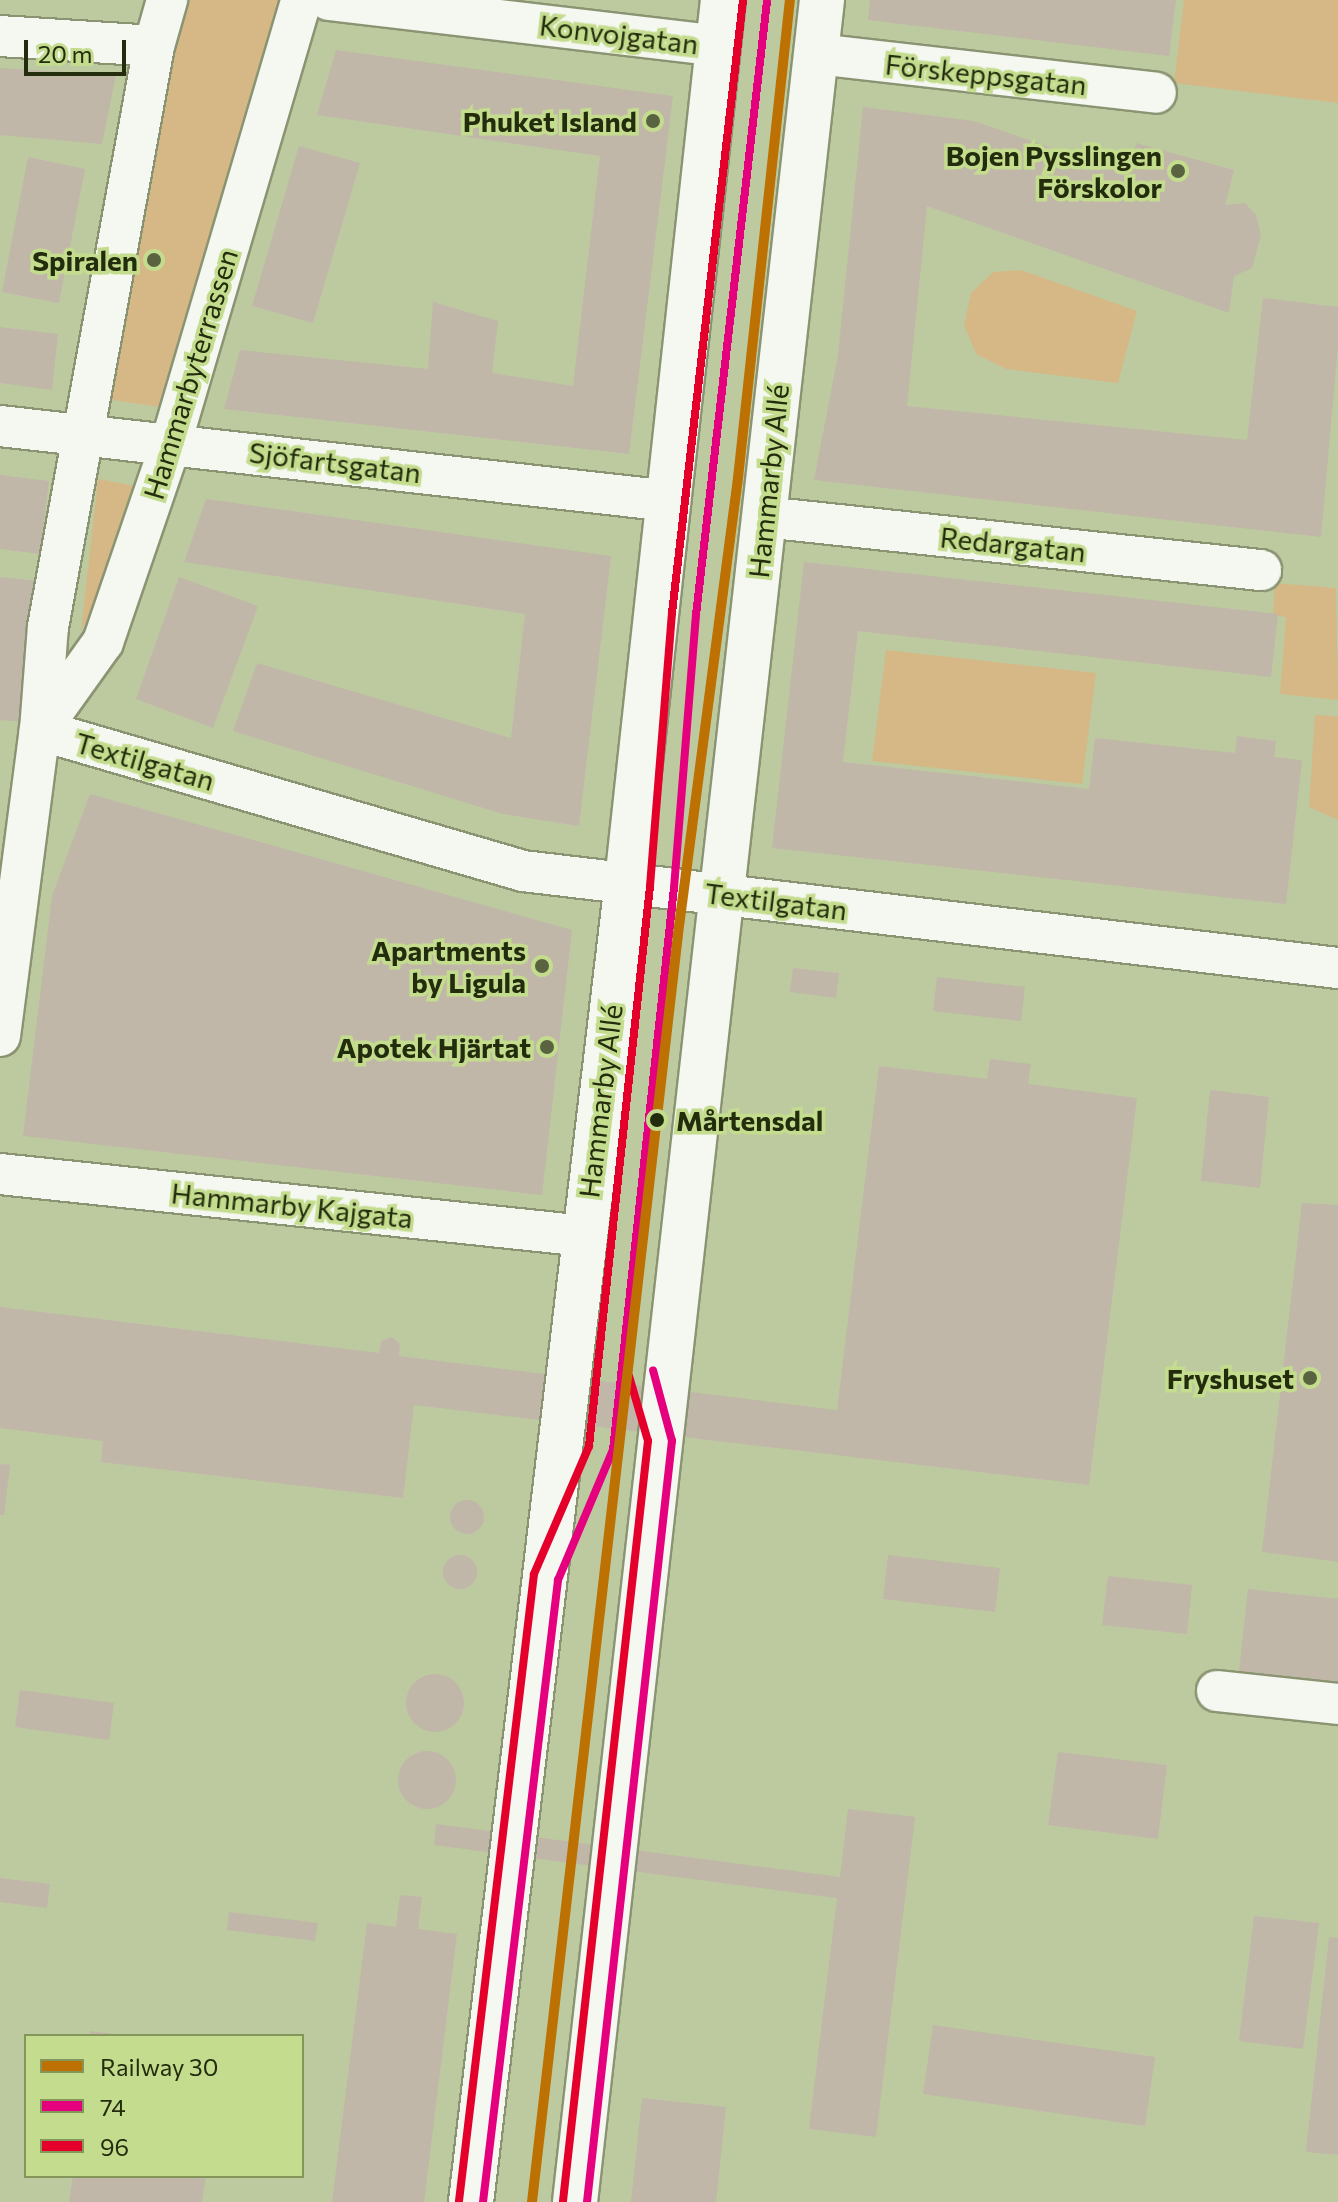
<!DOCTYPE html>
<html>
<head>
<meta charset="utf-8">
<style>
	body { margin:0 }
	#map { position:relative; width:1338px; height:2202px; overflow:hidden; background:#bdcaa0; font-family:Commissioner,sans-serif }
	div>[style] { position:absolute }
	.green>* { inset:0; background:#d5b886 }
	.building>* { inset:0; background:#c0b7a8 }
	.round { border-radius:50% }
	.roads { filter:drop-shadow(2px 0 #8a9472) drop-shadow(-2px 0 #8a9472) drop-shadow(0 2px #8a9472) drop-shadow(0 -2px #8a9472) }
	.minor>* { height:40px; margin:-20px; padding:0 20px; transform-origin:20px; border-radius:20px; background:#f5f7f1 }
	.tertiary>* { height:44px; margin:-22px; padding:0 22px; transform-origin:22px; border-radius:22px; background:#f5f7f1 }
	.bus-1>* { height:8px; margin:-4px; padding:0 4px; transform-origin:4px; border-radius:4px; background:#e5007d }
	.bus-2>* { height:8px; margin:-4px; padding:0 4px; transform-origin:4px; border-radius:4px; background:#e4002b }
	.rail-1>* { height:10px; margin:-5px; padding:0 5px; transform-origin:5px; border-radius:5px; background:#bc7102 }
	.dots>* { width:22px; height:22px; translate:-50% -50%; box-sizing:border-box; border:4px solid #c4dc8e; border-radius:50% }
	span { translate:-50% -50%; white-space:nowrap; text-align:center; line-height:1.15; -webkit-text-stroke:7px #c4dc8e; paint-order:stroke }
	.street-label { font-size:28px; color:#232c0c }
	.poi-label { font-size:28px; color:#232c0c; font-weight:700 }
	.right { translate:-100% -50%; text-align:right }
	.stop-label { font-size:28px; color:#232c0c; font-weight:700 }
	.left { translate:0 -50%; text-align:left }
	.legend { position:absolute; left:24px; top:2034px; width:280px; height:144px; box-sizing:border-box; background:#c4dc8e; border:2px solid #84965a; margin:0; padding:10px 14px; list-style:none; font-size:24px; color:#232c0c }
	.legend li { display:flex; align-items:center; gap:16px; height:40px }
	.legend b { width:40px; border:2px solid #84965a }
	.scale { position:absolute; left:24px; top:40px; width:102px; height:36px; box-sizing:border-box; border:4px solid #232c0c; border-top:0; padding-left:10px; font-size:24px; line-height:28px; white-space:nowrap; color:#232c0c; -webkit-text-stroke:6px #c4dc8e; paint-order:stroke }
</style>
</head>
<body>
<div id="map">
	<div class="green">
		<div style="clip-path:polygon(179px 0,289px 0,166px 408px,106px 399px)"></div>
		<div style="clip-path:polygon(1184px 0,1338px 0,1338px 103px,1174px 83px)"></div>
		<div style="clip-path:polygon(1021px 270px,1137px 311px,1118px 383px,1006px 369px,976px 354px,964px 325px,971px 293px,993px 272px)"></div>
		<div style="clip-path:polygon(98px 479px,151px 489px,81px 631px)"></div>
		<div style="clip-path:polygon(1275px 583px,1336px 588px,1338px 700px,1280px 694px,1286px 617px,1273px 615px)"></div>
		<div style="clip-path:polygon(886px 650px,1096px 673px,1082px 784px,872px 761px)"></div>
		<div style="clip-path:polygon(1315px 715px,1338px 716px,1338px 820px,1309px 807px)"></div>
	</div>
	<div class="building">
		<div style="clip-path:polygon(870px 0,1176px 0,1169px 56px,868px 20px)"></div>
		<div style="clip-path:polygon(336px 50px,673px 96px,629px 454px,224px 409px,240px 350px,428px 369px,433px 302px,498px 321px,492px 373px,573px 386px,600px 156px,317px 115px)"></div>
		<div style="clip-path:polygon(0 68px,116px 75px,102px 144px,0 135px)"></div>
		<div style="clip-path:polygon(863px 107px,974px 121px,1130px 175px,1136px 143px,1234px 170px,1225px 205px,1245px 203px,1256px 215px,1261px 235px,1252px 268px,1234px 276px,1229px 313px,927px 206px,907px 406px,1247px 440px,1263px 298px,1338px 307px,1338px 345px,1321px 537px,814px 480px,838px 355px)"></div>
		<div style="clip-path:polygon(299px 146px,360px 163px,313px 323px,252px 306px)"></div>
		<div style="clip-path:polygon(28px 157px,85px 169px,59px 303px,2px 292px)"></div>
		<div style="clip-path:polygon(0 327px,58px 334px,52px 390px,0 383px)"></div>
		<div style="clip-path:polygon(0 475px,49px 481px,40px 554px,0 549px)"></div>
		<div style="clip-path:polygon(206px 499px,611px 556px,579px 826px,503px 814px,233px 731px,257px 663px,511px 738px,525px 614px,184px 562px)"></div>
		<div style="clip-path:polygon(804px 562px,1278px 614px,1271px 677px,858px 631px,843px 762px,1089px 789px,1095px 738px,1235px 753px,1237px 736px,1276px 741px,1274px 757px,1302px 760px,1286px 904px,772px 848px)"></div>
		<div style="clip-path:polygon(0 577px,38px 581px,24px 722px,0 720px)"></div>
		<div style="clip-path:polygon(179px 577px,258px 606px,213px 728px,136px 699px)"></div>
		<div style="clip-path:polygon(90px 794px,572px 930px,542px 1195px,23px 1136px,52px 896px)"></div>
		<div style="clip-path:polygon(793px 968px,839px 973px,836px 998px,790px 992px)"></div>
		<div style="clip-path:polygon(937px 977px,1025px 987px,1021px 1021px,933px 1011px)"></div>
		<div style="clip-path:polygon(990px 1059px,1031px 1064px,1028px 1084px,1137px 1098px,1089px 1485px,414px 1405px,403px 1498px,101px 1462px,103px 1441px,0 1428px,0 1307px,379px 1353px,381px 1341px,392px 1337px,400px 1344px,399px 1356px,837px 1410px,879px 1066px,987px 1079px)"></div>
		<div style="clip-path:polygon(1210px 1090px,1269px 1097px,1260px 1188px,1201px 1181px)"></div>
		<div style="clip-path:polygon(1302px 1203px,1338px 1205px,1338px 1562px,1262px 1552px)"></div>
		<div style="clip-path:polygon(0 1464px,10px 1465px,4px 1515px,0 1515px)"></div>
		<div class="round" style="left:450px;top:1500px;width:34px;height:34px"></div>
		<div class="round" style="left:443px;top:1555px;width:34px;height:34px"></div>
		<div style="clip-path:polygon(888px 1555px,1000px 1568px,995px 1612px,883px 1599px)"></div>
		<div style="clip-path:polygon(1108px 1576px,1192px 1585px,1187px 1634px,1102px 1625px)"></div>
		<div style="clip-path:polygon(1248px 1589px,1338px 1599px,1338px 1682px,1239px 1671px)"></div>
		<div class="round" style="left:406px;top:1674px;width:58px;height:58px"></div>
		<div style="clip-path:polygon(20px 1690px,114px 1703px,109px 1740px,15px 1727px)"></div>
		<div class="round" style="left:398px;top:1751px;width:58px;height:58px"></div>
		<div style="clip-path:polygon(1058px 1752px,1167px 1765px,1158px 1839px,1048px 1825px)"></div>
		<div style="clip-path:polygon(848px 1809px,915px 1817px,876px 2137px,809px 2129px,837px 1898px,434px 1845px,436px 1824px,840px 1877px)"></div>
		<div style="clip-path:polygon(0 1878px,50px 1884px,47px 1908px,0 1902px)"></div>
		<div style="clip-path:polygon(400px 1895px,422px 1897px,418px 1929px,457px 1934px,424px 2202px,332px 2202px,367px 1923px,396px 1927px)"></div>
		<div style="clip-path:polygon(229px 1912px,318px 1923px,315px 1941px,227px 1930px)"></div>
		<div style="clip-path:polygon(1254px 1916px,1319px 1923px,1303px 2049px,1239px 2041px)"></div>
		<div style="clip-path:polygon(1329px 1937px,1338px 1938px,1338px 2155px,1306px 2152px)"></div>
		<div style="clip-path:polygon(933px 2025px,1155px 2057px,1145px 2126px,923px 2094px)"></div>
		<div style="clip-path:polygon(90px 2031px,114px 2034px,114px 2036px,90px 2036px)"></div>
		<div style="clip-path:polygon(642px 2098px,726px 2107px,716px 2202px,631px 2202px)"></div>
		<div style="clip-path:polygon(73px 2176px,206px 2176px,202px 2202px,69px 2202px)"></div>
	</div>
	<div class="roads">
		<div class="minor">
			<div style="left:329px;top:0;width:392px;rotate:6.7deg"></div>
			<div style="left:0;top:36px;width:154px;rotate:3.7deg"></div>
			<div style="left:816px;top:54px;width:342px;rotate:6.5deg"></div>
			<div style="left:0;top:426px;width:674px;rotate:6.39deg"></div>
			<div style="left:764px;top:517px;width:500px;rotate:6.1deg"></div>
			<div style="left:40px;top:730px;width:503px;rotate:16.27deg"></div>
			<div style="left:523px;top:871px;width:821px;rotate:6.79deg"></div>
			<div style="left:40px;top:730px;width:108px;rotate:-54.4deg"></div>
			<div style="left:103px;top:642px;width:210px;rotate:-71.1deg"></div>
			<div style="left:171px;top:443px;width:462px;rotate:-73.6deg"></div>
			<div style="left:0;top:1036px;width:309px;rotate:-82.6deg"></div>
			<div style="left:40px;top:730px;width:103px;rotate:-85.6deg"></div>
			<div style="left:48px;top:627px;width:591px;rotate:-79.66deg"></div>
			<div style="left:154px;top:46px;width:48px;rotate:-74.2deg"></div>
			<div style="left:0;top:1174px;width:588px;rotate:6.05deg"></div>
			<div style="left:1217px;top:1691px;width:122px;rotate:6.1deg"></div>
		</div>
		<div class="tertiary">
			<div style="left:471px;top:2202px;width:1329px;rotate:-83.26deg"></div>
			<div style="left:627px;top:882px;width:887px;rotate:-83.79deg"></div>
			<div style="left:575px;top:2202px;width:2216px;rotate:-83.6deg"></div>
		</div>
	</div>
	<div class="bus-1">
		<div style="left:483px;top:2202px;width:627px;rotate:-83.12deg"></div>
		<div style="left:558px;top:1580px;width:141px;rotate:-67.1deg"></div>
		<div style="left:613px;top:1450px;width:565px;rotate:-83.81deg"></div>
		<div style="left:674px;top:888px;width:274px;rotate:-85.4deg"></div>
		<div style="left:696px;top:615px;width:618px;rotate:-83.4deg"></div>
		<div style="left:587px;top:2202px;width:766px;rotate:-83.63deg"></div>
		<div style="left:672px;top:1441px;width:73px;rotate:-105deg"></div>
	</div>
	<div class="bus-2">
		<div style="left:459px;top:2201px;width:631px;rotate:-83.18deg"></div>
		<div style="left:534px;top:1574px;width:139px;rotate:-66.7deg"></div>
		<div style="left:589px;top:1446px;width:563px;rotate:-83.78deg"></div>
		<div style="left:650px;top:886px;width:274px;rotate:-85.4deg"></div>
		<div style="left:672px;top:613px;width:617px;rotate:-83.39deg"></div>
		<div style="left:563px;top:2201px;width:765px;rotate:-83.62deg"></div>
		<div style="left:648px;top:1441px;width:68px;rotate:-106.3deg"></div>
	</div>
	<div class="rail-1">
		<div style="left:532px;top:2202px;width:1276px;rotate:-83.43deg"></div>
		<div style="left:678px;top:934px;width:460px;rotate:-82.5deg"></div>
		<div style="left:738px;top:478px;width:481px;rotate:-83.8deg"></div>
	</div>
	<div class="dots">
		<div style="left:653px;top:121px;background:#596340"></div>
		<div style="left:1178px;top:171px;background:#596340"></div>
		<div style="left:154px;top:260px;background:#596340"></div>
		<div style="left:542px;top:966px;background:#596340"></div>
		<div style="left:547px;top:1047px;background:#596340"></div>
		<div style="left:657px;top:1120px;background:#232c0c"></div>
		<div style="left:1310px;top:1378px;background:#596340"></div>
	</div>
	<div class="street-label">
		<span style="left:619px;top:34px;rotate:7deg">Konvojgatan</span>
		<span style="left:986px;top:74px;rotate:6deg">Förskeppsgatan</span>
		<span style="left:190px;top:374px;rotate:-73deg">Hammarbyterrassen</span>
		<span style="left:335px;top:462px;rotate:7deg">Sjöfartsgatan</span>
		<span style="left:768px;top:481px;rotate:-84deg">Hammarby Allé</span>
		<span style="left:1013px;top:544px;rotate:6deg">Redargatan</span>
		<span style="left:145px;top:761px;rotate:16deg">Textilgatan</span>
		<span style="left:776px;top:901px;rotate:7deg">Textilgatan</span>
		<span style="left:600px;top:1101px;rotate:-83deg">Hammarby Allé</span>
		<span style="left:292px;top:1205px;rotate:6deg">Hammarby Kajgata</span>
	</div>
	<div class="poi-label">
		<span class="right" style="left:637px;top:121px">Phuket Island</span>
		<span class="right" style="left:1162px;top:171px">Bojen Pysslingen<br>Förskolor</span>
		<span class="right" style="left:138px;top:260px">Spiralen</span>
		<span class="right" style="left:526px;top:966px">Apartments<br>by Ligula</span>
		<span class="right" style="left:531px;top:1047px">Apotek Hjärtat</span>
		<span class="right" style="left:1294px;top:1378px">Fryshuset</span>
	</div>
	<div class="stop-label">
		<span class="left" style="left:676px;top:1120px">Mårtensdal</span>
	</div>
	<ul class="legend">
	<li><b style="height:10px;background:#bc7102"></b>Railway 30</li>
	<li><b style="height:10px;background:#e5007d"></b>74</li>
	<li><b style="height:10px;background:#e4002b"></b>96</li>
	</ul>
	<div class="scale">20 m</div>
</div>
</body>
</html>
